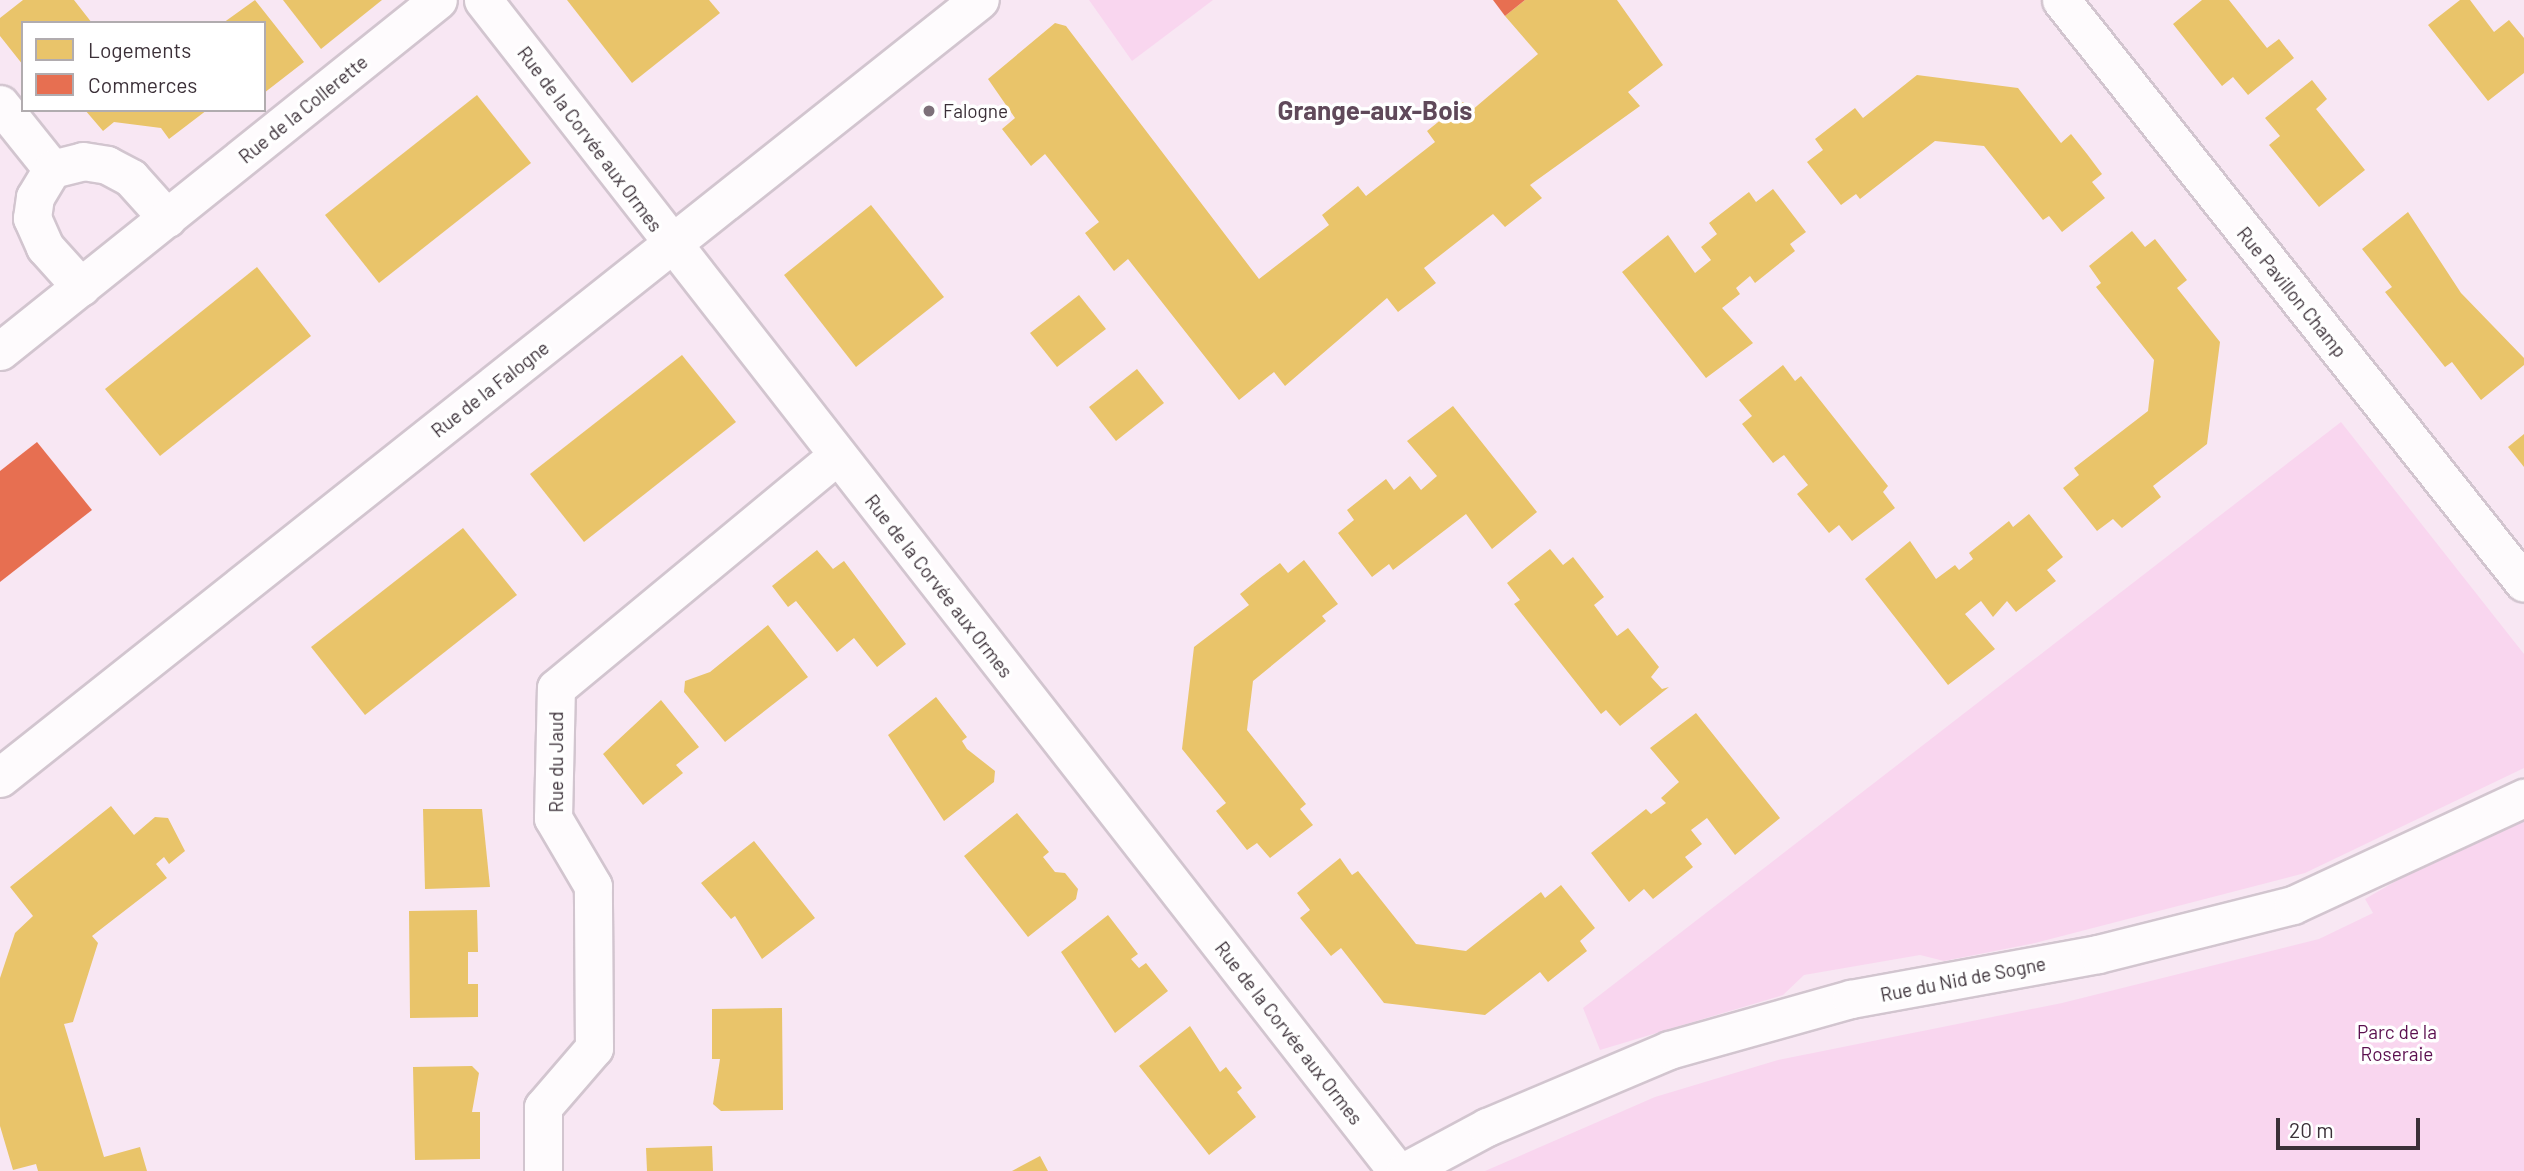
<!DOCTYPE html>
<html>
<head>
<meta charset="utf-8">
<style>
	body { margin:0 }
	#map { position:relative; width:2524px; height:1171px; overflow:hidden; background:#f8e7f3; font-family:Barlow,sans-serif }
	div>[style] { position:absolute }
	.green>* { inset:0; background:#f9d6ef }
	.homes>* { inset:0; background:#e9c46a }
	.shops>* { inset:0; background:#e76f51 }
	.roads { filter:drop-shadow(2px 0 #d2c5cf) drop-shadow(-2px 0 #d2c5cf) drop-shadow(0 2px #d2c5cf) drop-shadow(0 -2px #d2c5cf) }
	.street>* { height:37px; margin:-18.5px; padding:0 18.5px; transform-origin:18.5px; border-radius:18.5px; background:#fefbfd }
	.secondary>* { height:38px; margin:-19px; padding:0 19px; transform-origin:19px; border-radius:19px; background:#fefbfd }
	.dots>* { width:19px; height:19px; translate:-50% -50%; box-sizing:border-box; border:4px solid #fff; border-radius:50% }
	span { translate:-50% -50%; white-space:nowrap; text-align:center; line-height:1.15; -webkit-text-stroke:7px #fff; paint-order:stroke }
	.street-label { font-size:19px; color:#3b3038 }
	.poi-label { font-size:19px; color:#3b3038 }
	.left { translate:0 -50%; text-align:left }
	.park-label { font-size:19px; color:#5b104f }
	.district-label { font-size:26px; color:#60495a; font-weight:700 }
	.legend { position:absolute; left:21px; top:21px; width:245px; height:91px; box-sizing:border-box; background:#fff; border:2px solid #b1acaf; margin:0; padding:9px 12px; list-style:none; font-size:21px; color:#3b3038 }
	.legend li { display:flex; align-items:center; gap:14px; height:35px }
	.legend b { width:35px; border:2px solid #b1acaf }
	.scale { position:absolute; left:2276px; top:1118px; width:144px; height:32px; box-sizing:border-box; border:4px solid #3b3038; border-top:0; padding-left:9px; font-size:21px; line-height:24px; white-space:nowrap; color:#3b3038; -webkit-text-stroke:5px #fff; paint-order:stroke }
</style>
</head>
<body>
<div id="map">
	<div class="green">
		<div style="clip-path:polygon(1089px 0,1213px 0,1132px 61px)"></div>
		<div style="clip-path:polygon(2341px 422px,2524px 654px,2524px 768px,2305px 873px,2035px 943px,1944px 961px,1920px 955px,1804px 975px,1783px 995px,1600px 1050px,1583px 1008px)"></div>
		<div style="clip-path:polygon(2524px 807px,2524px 1171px,1485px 1171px,1655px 1097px,1778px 1060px,2062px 1003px,2319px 939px,2373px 913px,2365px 899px)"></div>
	</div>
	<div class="homes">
		<div style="clip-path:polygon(23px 0,74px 0,92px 23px,23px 23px,23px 65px,0 36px,0 18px)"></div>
		<div style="clip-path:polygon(255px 0,304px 62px,264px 93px,264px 23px,223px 23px)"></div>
		<div style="clip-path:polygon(283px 0,382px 0,321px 49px)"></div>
		<div style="clip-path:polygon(567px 0,709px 0,720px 13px,632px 83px)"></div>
		<div style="clip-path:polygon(1525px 0,1617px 0,1663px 65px,1628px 92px,1640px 106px,1530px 185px,1542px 198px,1505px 227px,1493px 214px,1424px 268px,1436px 283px,1398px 312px,1387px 298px,1285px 386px,1274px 372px,1239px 400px,1128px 259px,1114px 271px,1085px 233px,1099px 222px,1045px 154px,1031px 166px,1002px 129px,1015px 118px,988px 79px,1055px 23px,1066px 26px,1259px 279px,1329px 225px,1322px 215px,1358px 186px,1366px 196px,1435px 142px,1427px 131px,1463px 102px,1471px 111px,1538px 54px,1505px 16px)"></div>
		<div style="clip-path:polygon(2202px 0,2229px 0,2267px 48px,2279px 39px,2294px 58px,2248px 95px,2233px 77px,2222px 86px,2173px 24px)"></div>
		<div style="clip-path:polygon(2460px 0,2470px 0,2494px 32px,2509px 20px,2524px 38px,2524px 73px,2488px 101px,2428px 25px)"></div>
		<div style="clip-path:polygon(1917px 75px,2018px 88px,2061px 143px,2071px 134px,2087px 154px,2102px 174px,2092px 182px,2105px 198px,2062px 232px,2049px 216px,2043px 220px,1984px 146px,1935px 141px,1860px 199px,1856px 194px,1841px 205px,1807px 162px,1823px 150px,1815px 139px,1855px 108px,1863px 118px)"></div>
		<div style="clip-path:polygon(2312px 80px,2327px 99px,2316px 109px,2365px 170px,2319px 207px,2269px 145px,2280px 136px,2265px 118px)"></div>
		<div style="clip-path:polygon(477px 95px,531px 163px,379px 283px,325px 215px)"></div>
		<div style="clip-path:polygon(85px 110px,207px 110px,169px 139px,161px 128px,114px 122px,103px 131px)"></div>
		<div style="clip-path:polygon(1773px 189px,1806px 232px,1790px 244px,1795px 251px,1755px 283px,1750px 276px,1736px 288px,1740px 294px,1722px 308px,1753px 343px,1706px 378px,1622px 272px,1668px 235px,1695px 273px,1711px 260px,1701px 247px,1717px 234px,1709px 223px,1749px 192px,1756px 202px)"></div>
		<div style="clip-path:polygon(871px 205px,944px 297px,856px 367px,784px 275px)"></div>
		<div style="clip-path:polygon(2408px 212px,2461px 293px,2524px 358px,2524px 365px,2481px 400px,2452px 362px,2445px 367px,2385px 292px,2392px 287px,2362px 249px)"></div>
		<div style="clip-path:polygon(2132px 231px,2145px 247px,2155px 239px,2187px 280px,2177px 288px,2220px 342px,2207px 444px,2153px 486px,2161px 497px,2122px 528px,2113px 519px,2097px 531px,2063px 488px,2079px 475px,2074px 468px,2148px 411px,2154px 360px,2096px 287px,2101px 283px,2089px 266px)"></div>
		<div style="clip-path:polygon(257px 267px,311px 336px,160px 456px,105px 389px)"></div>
		<div style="clip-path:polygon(1079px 295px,1106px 329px,1057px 367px,1030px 333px)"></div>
		<div style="clip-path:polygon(682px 355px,736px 422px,584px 542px,530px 474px)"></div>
		<div style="clip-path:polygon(1783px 365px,1795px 381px,1801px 376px,1888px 486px,1883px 492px,1895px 508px,1852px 541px,1839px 525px,1829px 533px,1797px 494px,1808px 485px,1795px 469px,1784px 455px,1773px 463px,1742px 424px,1752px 416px,1739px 400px)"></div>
		<div style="clip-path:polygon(1137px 369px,1164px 403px,1116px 441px,1089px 407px)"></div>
		<div style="clip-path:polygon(1453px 406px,1537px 512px,1492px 549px,1466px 514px,1393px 570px,1389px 564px,1372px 577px,1338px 533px,1354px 520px,1347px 510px,1386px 479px,1394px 490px,1410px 476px,1421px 490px,1437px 476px,1407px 441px)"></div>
		<div style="clip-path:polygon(2524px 434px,2524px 467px,2508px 447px)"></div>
		<div style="clip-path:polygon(2029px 514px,2063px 557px,2047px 570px,2056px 581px,2016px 612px,2007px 601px,1993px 617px,1981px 601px,1965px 614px,1995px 649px,1948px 685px,1865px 579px,1910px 541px,1936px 579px,1955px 565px,1959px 570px,1973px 559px,1969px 553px,2009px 521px,2013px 527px)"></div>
		<div style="clip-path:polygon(463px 528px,517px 595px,365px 715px,311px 647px)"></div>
		<div style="clip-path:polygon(1550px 549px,1563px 565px,1573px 557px,1604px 597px,1594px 605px,1617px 636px,1628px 628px,1659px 667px,1651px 677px,1662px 689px,1669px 687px,1620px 726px,1606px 710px,1601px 714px,1514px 604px,1520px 600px,1507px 583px)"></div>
		<div style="clip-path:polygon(817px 550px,833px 569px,844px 561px,906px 644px,877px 667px,854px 638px,837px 652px,796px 601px,788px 607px,772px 586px)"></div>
		<div style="clip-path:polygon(1304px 560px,1338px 604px,1322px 616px,1326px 621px,1253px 681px,1247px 730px,1306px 804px,1300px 809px,1313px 825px,1270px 858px,1257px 843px,1247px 850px,1216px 811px,1226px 803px,1182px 749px,1194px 647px,1249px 605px,1240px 594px,1260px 578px,1280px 563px,1288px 573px)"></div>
		<div style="clip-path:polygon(768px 625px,808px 677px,725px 742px,684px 692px,685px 681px,710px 672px)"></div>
		<div style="clip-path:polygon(936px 697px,967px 737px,962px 741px,967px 749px,995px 771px,994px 782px,944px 821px,888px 735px)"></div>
		<div style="clip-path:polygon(661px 700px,699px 747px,676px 765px,683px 773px,643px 805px,603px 754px)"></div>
		<div style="clip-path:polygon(1696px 713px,1780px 818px,1735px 855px,1707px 818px,1691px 830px,1702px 844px,1685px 857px,1693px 867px,1653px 899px,1644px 889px,1629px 902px,1591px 853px,1646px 809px,1651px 814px,1666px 803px,1661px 798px,1679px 782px,1650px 748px)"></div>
		<div style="clip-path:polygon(111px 806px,134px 835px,155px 817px,168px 818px,185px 851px,169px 864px,164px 857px,156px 864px,167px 878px,92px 936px,98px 943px,73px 1022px,64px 1024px,104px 1157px,140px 1147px,147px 1171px,38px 1171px,36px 1164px,13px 1170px,0 1126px,0 978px,15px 933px,33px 916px,10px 887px)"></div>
		<div style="clip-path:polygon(423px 809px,482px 809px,490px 887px,425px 889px)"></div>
		<div style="clip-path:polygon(1017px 813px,1049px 852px,1043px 857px,1055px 872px,1065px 873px,1078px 889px,1076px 899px,1028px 937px,964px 856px)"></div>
		<div style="clip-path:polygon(754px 841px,815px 918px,762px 959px,735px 916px,731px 919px,701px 883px)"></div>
		<div style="clip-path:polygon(1340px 858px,1352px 875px,1358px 871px,1416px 944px,1466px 951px,1541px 892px,1545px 898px,1561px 885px,1595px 928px,1580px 941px,1587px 951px,1548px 982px,1540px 972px,1485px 1015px,1384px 1003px,1341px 948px,1331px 956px,1300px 918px,1310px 910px,1297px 893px)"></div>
		<div style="clip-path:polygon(477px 910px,478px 952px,468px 952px,468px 984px,478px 984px,478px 1017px,410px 1018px,409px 911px)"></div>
		<div style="clip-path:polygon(1108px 915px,1138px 954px,1131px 959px,1139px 968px,1146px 963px,1168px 991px,1115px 1033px,1061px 952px)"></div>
		<div style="clip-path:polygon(782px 1008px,783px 1110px,721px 1111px,713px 1104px,720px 1059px,712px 1059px,712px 1009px)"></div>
		<div style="clip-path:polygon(1190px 1026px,1220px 1072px,1226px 1067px,1242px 1088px,1237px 1092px,1256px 1117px,1209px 1155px,1139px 1066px)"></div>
		<div style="clip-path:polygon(472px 1066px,479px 1073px,472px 1112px,480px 1112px,480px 1159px,415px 1160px,413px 1067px)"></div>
		<div style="clip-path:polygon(712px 1146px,713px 1171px,647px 1171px,646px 1148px)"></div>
		<div style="clip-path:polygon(1040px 1156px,1048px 1171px,1012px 1171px)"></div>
	</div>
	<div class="shops">
		<div style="clip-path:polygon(1493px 0,1525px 0,1505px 16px)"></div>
		<div style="clip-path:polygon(37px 442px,92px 510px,0 582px,0 471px)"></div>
	</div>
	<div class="roads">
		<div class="street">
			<div style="left:483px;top:0;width:1485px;rotate:52.03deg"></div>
			<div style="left:2061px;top:0;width:744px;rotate:51.54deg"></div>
			<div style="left:0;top:104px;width:83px;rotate:51.3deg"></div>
			<div style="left:81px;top:287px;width:54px;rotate:-132deg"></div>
			<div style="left:45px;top:247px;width:32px;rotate:-114deg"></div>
			<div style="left:32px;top:218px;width:21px;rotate:-82deg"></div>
			<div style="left:35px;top:197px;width:33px;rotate:-59deg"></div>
			<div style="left:52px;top:169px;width:32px;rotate:-14deg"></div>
			<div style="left:83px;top:161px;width:24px;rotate:9deg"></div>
			<div style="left:107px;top:165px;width:27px;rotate:28deg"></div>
			<div style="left:131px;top:178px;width:54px;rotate:48deg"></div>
			<div style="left:0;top:351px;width:561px;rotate:-38.71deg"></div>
			<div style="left:543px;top:1171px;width:64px;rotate:-90deg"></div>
			<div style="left:543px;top:1107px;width:78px;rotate:-49.2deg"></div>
			<div style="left:594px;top:1048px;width:162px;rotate:-90.4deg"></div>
			<div style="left:593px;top:886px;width:79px;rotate:-120.5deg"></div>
			<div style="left:553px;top:818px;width:130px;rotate:-88.7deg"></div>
			<div style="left:556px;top:688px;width:364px;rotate:-39.6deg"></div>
			<div style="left:1405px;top:1171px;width:93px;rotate:-28.2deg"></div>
			<div style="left:1487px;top:1127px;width:198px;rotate:-22.9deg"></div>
			<div style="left:1669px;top:1050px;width:189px;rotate:-15.7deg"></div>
			<div style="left:1851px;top:999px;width:251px;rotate:-10.3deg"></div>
			<div style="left:2098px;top:954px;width:201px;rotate:-14.1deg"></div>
			<div style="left:2293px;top:905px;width:255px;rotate:-24.9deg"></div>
		</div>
		<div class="secondary">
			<div style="left:0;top:778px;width:1251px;rotate:-38.45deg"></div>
		</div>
	</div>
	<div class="dots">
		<div style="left:929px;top:111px;background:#7d7079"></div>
	</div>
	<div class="street-label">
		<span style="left:303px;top:109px;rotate:-39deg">Rue de la Collerette</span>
		<span style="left:590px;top:139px;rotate:53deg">Rue de la Corvée aux Ormes</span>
		<span style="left:2292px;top:292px;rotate:51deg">Rue Pavillon Champ</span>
		<span style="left:490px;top:389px;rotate:-38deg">Rue de la Falogne</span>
		<span style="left:939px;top:586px;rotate:52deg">Rue de la Corvée aux Ormes</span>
		<span style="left:556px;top:762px;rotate:-90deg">Rue du Jaud</span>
		<span style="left:1963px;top:979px;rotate:-11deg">Rue du Nid de Sogne</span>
		<span style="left:1289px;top:1033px;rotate:52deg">Rue de la Corvée aux Ormes</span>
	</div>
	<div class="poi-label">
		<span class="left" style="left:943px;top:111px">Falogne</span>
	</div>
	<div class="park-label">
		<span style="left:2397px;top:1043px">Parc de la<br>Roseraie</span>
	</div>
	<div class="district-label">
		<span style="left:1375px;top:110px">Grange-aux-Bois</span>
	</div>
	<ul class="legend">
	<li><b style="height:19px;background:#e9c46a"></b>Logements</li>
	<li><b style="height:19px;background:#e76f51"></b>Commerces</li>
	</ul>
	<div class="scale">20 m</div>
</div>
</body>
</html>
